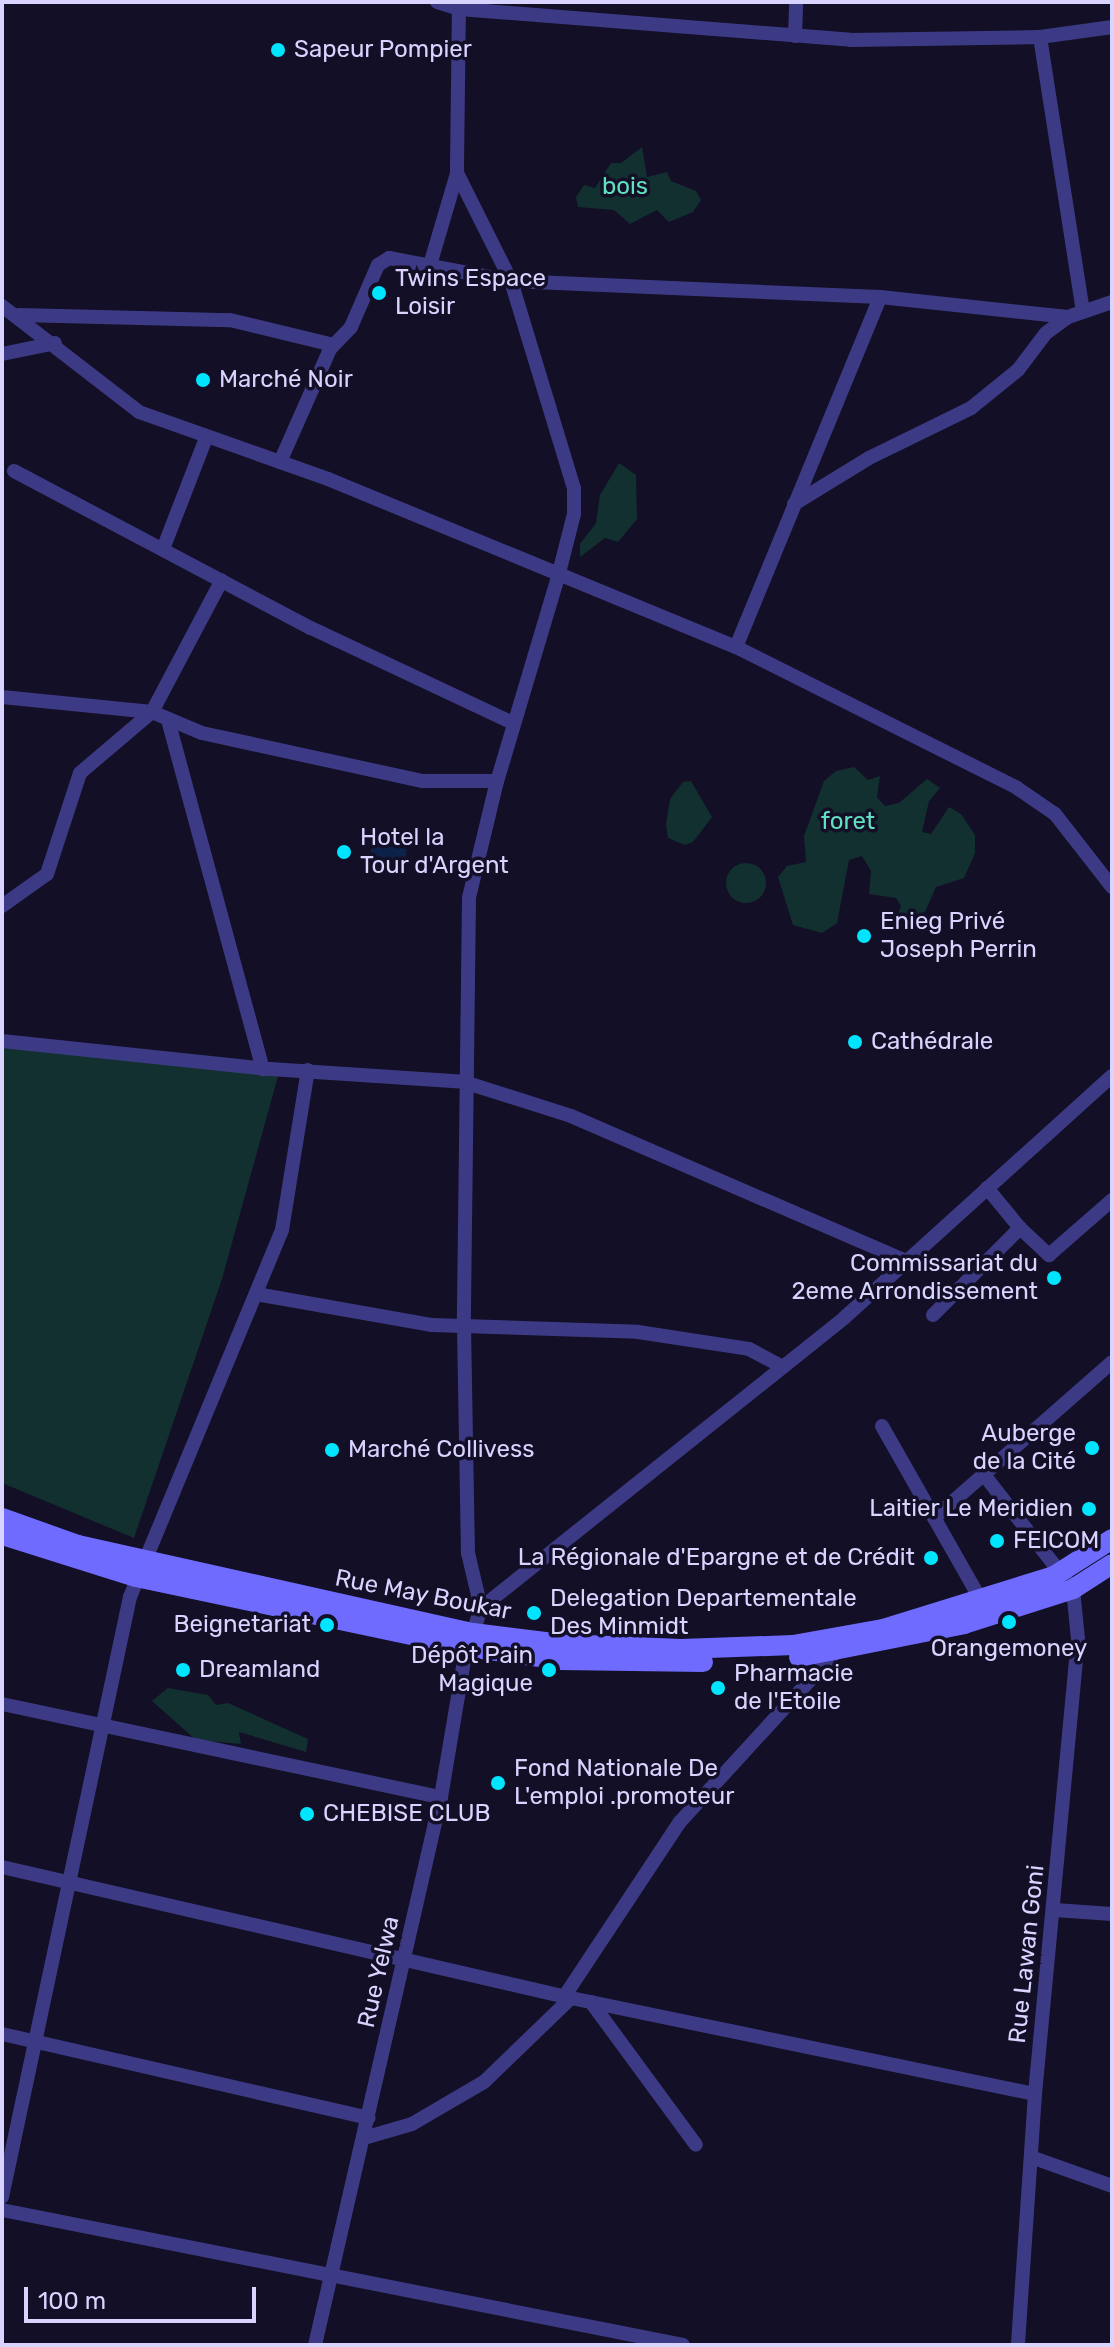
<!DOCTYPE html>
<html>
<head>
<meta charset="utf-8">
<style>
	body { margin:0 }
	#map { position:relative; width:1114px; height:2347px; overflow:hidden; background:#130f26; font-family:Rubik,sans-serif }
	div>[style] { position:absolute }
	.green>* { inset:0; background:#12302f }
	.round { border-radius:50% }
	.water>* { inset:0; background:#0c2248 }
	.minor>* { height:14px; margin:-7px; padding:0 7px; transform-origin:7px; border-radius:7px; background:#3d3a85 }
	.secondary>* { height:20px; margin:-10px; padding:0 10px; transform-origin:10px; border-radius:10px; background:#6f6bff }
	.dots>* { width:22px; height:22px; translate:-50% -50%; box-sizing:border-box; border:4px solid #130f26; border-radius:50% }
	span { translate:-50% -50%; white-space:nowrap; text-align:center; line-height:1.15; -webkit-text-stroke:7px #130f26; paint-order:stroke }
	.poi-label { font-size:24px; color:#d9d4ff }
	.left { translate:0 -50%; text-align:left }
	.right { translate:-100% -50%; text-align:right }
	.park-label { font-size:24px; color:#5fe0c0 }
	.street-label { font-size:24px; color:#d9d4ff }
	.frame { position:absolute; inset:0; border:4px solid #d9d4ff; pointer-events:none }
	.scale { position:absolute; left:24px; top:2287px; width:232px; height:36px; box-sizing:border-box; border:4px solid #d9d4ff; border-top:0; padding-left:10px; font-size:24px; line-height:28px; white-space:nowrap; color:#d9d4ff; -webkit-text-stroke:6px #130f26; paint-order:stroke }
</style>
</head>
<body>
<div id="map">
	<div class="green">
		<div style="clip-path:polygon(642px 147px,647px 177px,667px 172px,671px 181px,696px 191px,701px 200px,693px 212px,669px 222px,657px 210px,630px 224px,614px 210px,578px 207px,576px 197px,584px 185px,595px 188px,611px 163px,621px 163px)"></div>
		<div style="clip-path:polygon(619px 463px,636px 475px,637px 519px,618px 542px,605px 538px,580px 557px,580px 544px,596px 523px,600px 495px)"></div>
		<div style="clip-path:polygon(854px 767px,868px 780px,880px 776px,877px 797px,885px 806px,899px 803px,927px 779px,940px 788px,929px 801px,922px 832px,931px 834px,949px 807px,961px 814px,975px 835px,975px 853px,964px 878px,936px 887px,925px 912px,910px 918px,896px 919px,901px 906px,896px 898px,869px 894px,871px 871px,862px 856px,849px 860px,837px 923px,822px 933px,793px 925px,778px 877px,787px 866px,806px 862px,804px 836px,824px 781px,836px 771px)"></div>
		<div style="clip-path:polygon(691px 781px,712px 817px,693px 842px,685px 845px,668px 838px,666px 825px,670px 799px,683px 782px)"></div>
		<div class="round" style="left:726px;top:863px;width:40px;height:40px"></div>
		<div style="clip-path:polygon(2px 1046px,278px 1076px,222px 1279px,134px 1538px,2px 1483px)"></div>
		<div style="clip-path:polygon(168px 1688px,208px 1695px,216px 1705px,228px 1703px,308px 1739px,306px 1752px,239px 1732px,241px 1744px,196px 1740px,152px 1701px)"></div>
	</div>
	<div class="water">
		<div style="clip-path:polygon(372px 844px,407px 849px,405px 862px,370px 856px)"></div>
	</div>
	<div class="minor">
		<div style="left:437px;top:2px;width:24px;rotate:17deg"></div>
		<div style="left:460px;top:9px;width:392px;rotate:4.5deg"></div>
		<div style="left:851px;top:40px;width:189px;rotate:-0.9deg"></div>
		<div style="left:1040px;top:37px;width:73px;rotate:-7.9deg"></div>
		<div style="left:459px;top:2px;width:171px;rotate:90.7deg"></div>
		<div style="left:457px;top:173px;width:121px;rotate:63.4deg"></div>
		<div style="left:511px;top:281px;width:216px;rotate:73.1deg"></div>
		<div style="left:574px;top:488px;width:26px;rotate:90deg"></div>
		<div style="left:574px;top:514px;width:65px;rotate:104.3deg"></div>
		<div style="left:558px;top:577px;width:213px;rotate:106.6deg"></div>
		<div style="left:497px;top:781px;width:120px;rotate:103.5deg"></div>
		<div style="left:469px;top:898px;width:428px;rotate:90.7deg"></div>
		<div style="left:464px;top:1326px;width:227px;rotate:89deg"></div>
		<div style="left:468px;top:1553px;width:57px;rotate:76.7deg"></div>
		<div style="left:795px;top:36px;width:34px;rotate:-88deg"></div>
		<div style="left:1040px;top:37px;width:278px;rotate:81.1deg"></div>
		<div style="left:430px;top:265px;width:96px;rotate:-73.6deg"></div>
		<div style="left:2px;top:306px;width:173px;rotate:37.7deg"></div>
		<div style="left:139px;top:412px;width:201px;rotate:19.5deg"></div>
		<div style="left:328px;top:479px;width:441px;rotate:22.4deg"></div>
		<div style="left:736px;top:647px;width:314px;rotate:26.6deg"></div>
		<div style="left:1017px;top:788px;width:46px;rotate:34.4deg"></div>
		<div style="left:1055px;top:814px;width:93px;rotate:52deg"></div>
		<div style="left:19px;top:315px;width:211px;rotate:1.4deg"></div>
		<div style="left:230px;top:320px;width:106px;rotate:13.6deg"></div>
		<div style="left:2px;top:354px;width:54px;rotate:-11.7deg"></div>
		<div style="left:280px;top:462px;width:124px;rotate:-66.1deg"></div>
		<div style="left:330px;top:349px;width:30px;rotate:-46deg"></div>
		<div style="left:351px;top:327px;width:68px;rotate:-66.5deg"></div>
		<div style="left:378px;top:265px;width:13px;rotate:-32deg"></div>
		<div style="left:389px;top:258px;width:124px;rotate:10.7deg"></div>
		<div style="left:511px;top:281px;width:369px;rotate:2.5deg"></div>
		<div style="left:880px;top:297px;width:189px;rotate:6.1deg"></div>
		<div style="left:14px;top:471px;width:336px;rotate:27.9deg"></div>
		<div style="left:311px;top:628px;width:223px;rotate:25.2deg"></div>
		<div style="left:794px;top:504px;width:88px;rotate:-31.5deg"></div>
		<div style="left:869px;top:458px;width:114px;rotate:-26.1deg"></div>
		<div style="left:971px;top:408px;width:60px;rotate:-39deg"></div>
		<div style="left:1018px;top:370px;width:46px;rotate:-52.9deg"></div>
		<div style="left:1046px;top:333px;width:27px;rotate:-36deg"></div>
		<div style="left:1068px;top:317px;width:46px;rotate:-18.8deg"></div>
		<div style="left:163px;top:549px;width:119px;rotate:-68.8deg"></div>
		<div style="left:736px;top:647px;width:378px;rotate:-67.6deg"></div>
		<div style="left:2px;top:697px;width:151px;rotate:5.7deg"></div>
		<div style="left:152px;top:712px;width:54px;rotate:22.8deg"></div>
		<div style="left:202px;top:733px;width:226px;rotate:12.3deg"></div>
		<div style="left:423px;top:781px;width:74px"></div>
		<div style="left:168px;top:720px;width:362px;rotate:74.8deg"></div>
		<div style="left:2px;top:906px;width:55px;rotate:-35.4deg"></div>
		<div style="left:47px;top:874px;width:106px;rotate:-71.9deg"></div>
		<div style="left:80px;top:773px;width:94px;rotate:-40.3deg"></div>
		<div style="left:152px;top:712px;width:149px;rotate:-62.1deg"></div>
		<div style="left:2px;top:1041px;width:269px;rotate:6deg"></div>
		<div style="left:270px;top:1069px;width:194px;rotate:3.8deg"></div>
		<div style="left:464px;top:1082px;width:112px;rotate:17.6deg"></div>
		<div style="left:571px;top:1116px;width:368px;rotate:23.4deg"></div>
		<div style="left:1020px;top:1228px;width:40px;rotate:43deg"></div>
		<div style="left:1049px;top:1255px;width:84px;rotate:-41.1deg"></div>
		<div style="left:256px;top:1294px;width:179px;rotate:10deg"></div>
		<div style="left:432px;top:1325px;width:206px;rotate:1.9deg"></div>
		<div style="left:638px;top:1332px;width:112px;rotate:8.7deg"></div>
		<div style="left:749px;top:1349px;width:36px;rotate:28deg"></div>
		<div style="left:933px;top:1315px;width:123px;rotate:-45deg"></div>
		<div style="left:1020px;top:1228px;width:52px;rotate:-129.5deg"></div>
		<div style="left:882px;top:1426px;width:202px;rotate:60.4deg"></div>
		<div style="left:985px;top:1476px;width:143px;rotate:52.1deg"></div>
		<div style="left:1073px;top:1589px;width:50px;rotate:84.3deg"></div>
		<div style="left:1078px;top:1639px;width:457px;rotate:95.4deg"></div>
		<div style="left:1035px;top:2094px;width:252px;rotate:93.9deg"></div>
		<div style="left:934px;top:1518px;width:237px;rotate:-41.2deg"></div>
		<div style="left:481px;top:1608px;width:465px;rotate:-38.6deg"></div>
		<div style="left:844px;top:1318px;width:361px;rotate:-42.1deg"></div>
		<div style="left:2px;top:1704px;width:449px;rotate:12deg"></div>
		<div style="left:2px;top:1867px;width:584px;rotate:12.97deg"></div>
		<div style="left:571px;top:1998px;width:474px;rotate:11.7deg"></div>
		<div style="left:1055px;top:1910px;width:57px;rotate:4deg"></div>
		<div style="left:564px;top:1997px;width:209px;rotate:-56.5deg"></div>
		<div style="left:679px;top:1823px;width:229px;rotate:-47.5deg"></div>
		<div style="left:591px;top:2002px;width:177px;rotate:53.7deg"></div>
		<div style="left:2px;top:2034px;width:376px;rotate:12.9deg"></div>
		<div style="left:364px;top:2138px;width:50px;rotate:-16.3deg"></div>
		<div style="left:412px;top:2124px;width:83px;rotate:-30.3deg"></div>
		<div style="left:484px;top:2082px;width:121px;rotate:-44deg"></div>
		<div style="left:1031px;top:2157px;width:86px;rotate:19.7deg"></div>
		<div style="left:2px;top:2197px;width:614px;rotate:-77.96deg"></div>
		<div style="left:130px;top:1597px;width:397px;rotate:-67.5deg"></div>
		<div style="left:282px;top:1230px;width:162px;rotate:-80.8deg"></div>
		<div style="left:2px;top:2210px;width:694px;rotate:11.21deg"></div>
		<div style="left:315px;top:2345px;width:562px;rotate:-77.05deg"></div>
		<div style="left:441px;top:1797px;width:138px;rotate:-80.4deg"></div>
		<div style="left:464px;top:1661px;width:56px;rotate:-72.2deg"></div>
	</div>
	<div class="secondary">
		<div style="left:2px;top:1518px;width:81px;rotate:19.6deg"></div>
		<div style="left:78px;top:1545px;width:405px;rotate:12.6deg"></div>
		<div style="left:473px;top:1633px;width:91px;rotate:7deg"></div>
		<div style="left:563px;top:1644px;width:118px;rotate:2.4deg"></div>
		<div style="left:681px;top:1649px;width:112px;rotate:-2deg"></div>
		<div style="left:793px;top:1645px;width:91px;rotate:-10.1deg"></div>
		<div style="left:883px;top:1629px;width:179px;rotate:-17.2deg"></div>
		<div style="left:1054px;top:1576px;width:69px;rotate:-32.5deg"></div>
		<div style="left:2px;top:1535px;width:140px;rotate:17.4deg"></div>
		<div style="left:136px;top:1577px;width:339px;rotate:11.9deg"></div>
		<div style="left:468px;top:1647px;width:93px;rotate:8deg"></div>
		<div style="left:560px;top:1660px;width:143px;rotate:0.8deg"></div>
		<div style="left:799px;top:1657px;width:168px;rotate:-11.3deg"></div>
		<div style="left:964px;top:1624px;width:114px;rotate:-17.8deg"></div>
		<div style="left:1073px;top:1589px;width:46px;rotate:-32.7deg"></div>
	</div>
	<div class="dots">
		<div style="left:278px;top:50px;background:#00e5ff"></div>
		<div style="left:379px;top:293px;background:#00e5ff"></div>
		<div style="left:203px;top:380px;background:#00e5ff"></div>
		<div style="left:344px;top:852px;background:#00e5ff"></div>
		<div style="left:864px;top:936px;background:#00e5ff"></div>
		<div style="left:855px;top:1042px;background:#00e5ff"></div>
		<div style="left:1054px;top:1278px;background:#00e5ff"></div>
		<div style="left:1092px;top:1448px;background:#00e5ff"></div>
		<div style="left:332px;top:1450px;background:#00e5ff"></div>
		<div style="left:1089px;top:1509px;background:#00e5ff"></div>
		<div style="left:997px;top:1541px;background:#00e5ff"></div>
		<div style="left:931px;top:1558px;background:#00e5ff"></div>
		<div style="left:534px;top:1613px;background:#00e5ff"></div>
		<div style="left:1009px;top:1622px;background:#00e5ff"></div>
		<div style="left:327px;top:1625px;background:#00e5ff"></div>
		<div style="left:183px;top:1670px;background:#00e5ff"></div>
		<div style="left:549px;top:1670px;background:#00e5ff"></div>
		<div style="left:718px;top:1688px;background:#00e5ff"></div>
		<div style="left:498px;top:1783px;background:#00e5ff"></div>
		<div style="left:307px;top:1814px;background:#00e5ff"></div>
	</div>
	<div class="poi-label">
		<span class="left" style="left:294px;top:50px">Sapeur Pompier</span>
		<span class="left" style="left:395px;top:293px">Twins Espace<br>Loisir</span>
		<span class="left" style="left:219px;top:380px">Marché Noir</span>
		<span class="left" style="left:360px;top:852px">Hotel la<br>Tour d'Argent</span>
		<span class="left" style="left:880px;top:936px">Enieg Privé<br>Joseph Perrin</span>
		<span class="left" style="left:871px;top:1042px">Cathédrale</span>
		<span class="right" style="left:1038px;top:1278px">Commissariat du<br>2eme Arrondissement</span>
		<span class="right" style="left:1076px;top:1448px">Auberge<br>de la Cité</span>
		<span class="left" style="left:348px;top:1450px">Marché Collivess</span>
		<span class="right" style="left:1073px;top:1509px">Laitier Le Meridien</span>
		<span class="left" style="left:1013px;top:1541px">FEICOM</span>
		<span class="right" style="left:915px;top:1558px">La Régionale d'Epargne et de Crédit</span>
		<span class="left" style="left:550px;top:1613px">Delegation Departementale<br>Des Minmidt</span>
		<span class="right" style="left:311px;top:1625px">Beignetariat</span>
		<span style="left:1009px;top:1649px">Orangemoney</span>
		<span class="right" style="left:533px;top:1670px">Dépôt Pain<br>Magique</span>
		<span class="left" style="left:199px;top:1670px">Dreamland</span>
		<span class="left" style="left:734px;top:1688px">Pharmacie<br>de l'Etoile</span>
		<span class="left" style="left:514px;top:1783px">Fond Nationale De<br>L'emploi .promoteur</span>
		<span class="left" style="left:323px;top:1814px">CHEBISE CLUB</span>
	</div>
	<div class="park-label">
		<span style="left:625px;top:187px">bois</span>
		<span style="left:848px;top:822px">foret</span>
	</div>
	<div class="street-label">
		<span style="left:423px;top:1595px;rotate:11deg">Rue May Boukar</span>
		<span style="left:1027px;top:1954px;rotate:-84deg">Rue Lawan Goni</span>
		<span style="left:379px;top:1972px;rotate:-77deg">Rue Yelwa</span>
	</div>
	<div class="frame"></div>
	<div class="scale">100 m</div>
</div>
</body>
</html>
